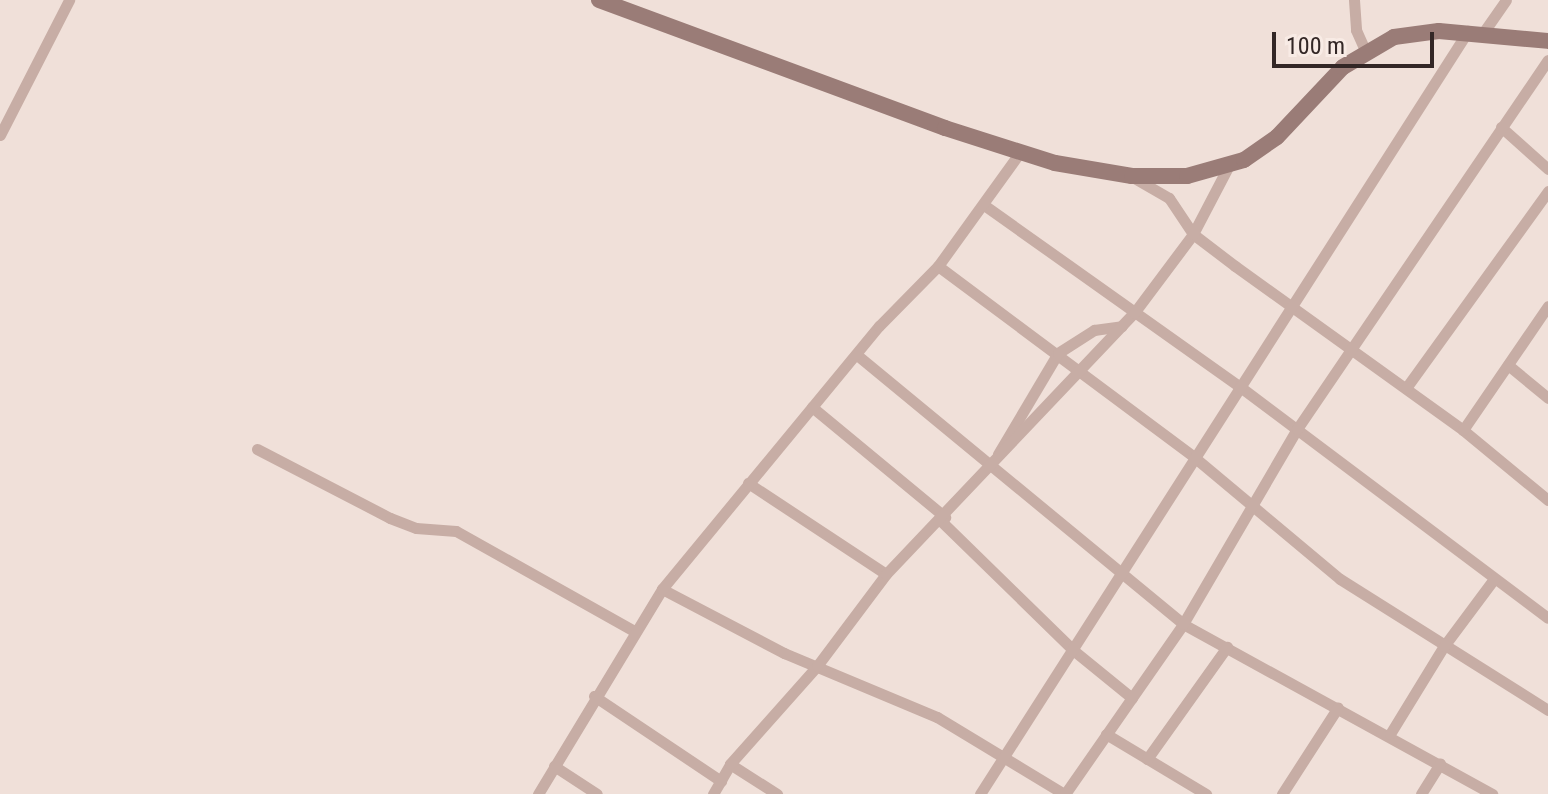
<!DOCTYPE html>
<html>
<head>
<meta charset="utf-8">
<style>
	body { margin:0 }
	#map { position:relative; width:1548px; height:794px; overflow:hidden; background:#f0e0d9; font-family:"Roboto Condensed",sans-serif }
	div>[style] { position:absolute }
	.street>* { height:11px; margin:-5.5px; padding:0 5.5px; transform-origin:5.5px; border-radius:5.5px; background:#c7ada5 }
	.secondary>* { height:16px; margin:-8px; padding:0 8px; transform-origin:8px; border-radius:8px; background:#9a7c77 }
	span { translate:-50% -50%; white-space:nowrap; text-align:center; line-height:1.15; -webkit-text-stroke:8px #f8ebe5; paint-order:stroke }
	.scale { position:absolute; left:1272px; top:32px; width:162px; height:36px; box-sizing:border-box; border:4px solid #332726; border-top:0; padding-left:10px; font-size:24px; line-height:28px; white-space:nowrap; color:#332726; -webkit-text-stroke:6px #f8ebe5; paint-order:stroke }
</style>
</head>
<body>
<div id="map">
	<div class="street">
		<div style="left:1354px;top:0;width:30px;rotate:86deg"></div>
		<div style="left:1356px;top:30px;width:22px;rotate:66deg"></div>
		<div style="left:1483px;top:33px;width:40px;rotate:-55.1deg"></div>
		<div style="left:1501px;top:127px;width:63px;rotate:41.8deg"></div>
		<div style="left:0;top:135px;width:152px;rotate:-62.9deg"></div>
		<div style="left:1136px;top:179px;width:38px;rotate:30deg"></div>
		<div style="left:1169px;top:198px;width:43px;rotate:56.3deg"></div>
		<div style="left:1193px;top:234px;width:53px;rotate:37.3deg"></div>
		<div style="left:1235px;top:266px;width:281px;rotate:35.7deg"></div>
		<div style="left:1463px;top:430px;width:110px;rotate:39.5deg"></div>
		<div style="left:984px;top:205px;width:313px;rotate:35.4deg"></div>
		<div style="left:1239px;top:386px;width:386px;rotate:36.9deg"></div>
		<div style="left:938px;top:266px;width:319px;rotate:36.7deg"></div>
		<div style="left:1194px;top:457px;width:190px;rotate:39.9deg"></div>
		<div style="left:1340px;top:579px;width:246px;rotate:32.2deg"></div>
		<div style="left:857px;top:355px;width:423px;rotate:39.5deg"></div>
		<div style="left:1183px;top:624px;width:353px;rotate:28.8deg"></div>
		<div style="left:1508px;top:365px;width:52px;rotate:39.5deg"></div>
		<div style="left:1406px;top:388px;width:243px;rotate:-54.2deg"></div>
		<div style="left:812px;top:407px;width:173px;rotate:39.6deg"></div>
		<div style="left:1463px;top:430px;width:150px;rotate:-55.6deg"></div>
		<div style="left:257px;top:449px;width:150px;rotate:27.4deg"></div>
		<div style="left:390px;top:518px;width:28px;rotate:21deg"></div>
		<div style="left:416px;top:528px;width:40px;rotate:4.3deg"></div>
		<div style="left:456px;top:531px;width:204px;rotate:29.3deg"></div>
		<div style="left:998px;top:454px;width:117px;rotate:-59.3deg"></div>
		<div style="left:1058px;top:353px;width:43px;rotate:-32.6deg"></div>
		<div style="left:1094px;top:330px;width:28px;rotate:-8deg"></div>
		<div style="left:748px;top:483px;width:165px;rotate:33.4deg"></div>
		<div style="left:941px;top:521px;width:185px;rotate:44.3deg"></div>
		<div style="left:1073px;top:650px;width:76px;rotate:39.1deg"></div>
		<div style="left:662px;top:589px;width:138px;rotate:27.7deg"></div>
		<div style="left:784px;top:653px;width:166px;rotate:22.7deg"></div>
		<div style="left:937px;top:717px;width:149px;rotate:31.2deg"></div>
		<div style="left:594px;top:696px;width:153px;rotate:33.8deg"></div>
		<div style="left:1106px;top:734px;width:117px;rotate:31deg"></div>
		<div style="left:1390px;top:734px;width:103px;rotate:-58.5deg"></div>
		<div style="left:1444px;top:646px;width:84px;rotate:-53.3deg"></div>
		<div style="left:1147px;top:759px;width:138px;rotate:-54.5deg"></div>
		<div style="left:730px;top:764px;width:56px;rotate:32.6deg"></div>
		<div style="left:554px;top:766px;width:51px;rotate:33.1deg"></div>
		<div style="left:538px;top:794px;width:240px;rotate:-58.8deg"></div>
		<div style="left:662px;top:589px;width:341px;rotate:-50.5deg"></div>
		<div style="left:879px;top:326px;width:84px;rotate:-45.5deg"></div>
		<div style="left:938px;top:266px;width:142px;rotate:-54.2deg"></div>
		<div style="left:713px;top:794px;width:34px;rotate:-60deg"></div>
		<div style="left:730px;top:764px;width:131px;rotate:-48.4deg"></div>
		<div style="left:817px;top:666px;width:115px;rotate:-53.1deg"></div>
		<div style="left:886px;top:574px;width:360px;rotate:-46.5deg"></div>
		<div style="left:1134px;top:313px;width:99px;rotate:-53.2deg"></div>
		<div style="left:1193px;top:234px;width:76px;rotate:-62.4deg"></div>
		<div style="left:980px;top:794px;width:906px;rotate:-57.4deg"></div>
		<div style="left:1065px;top:794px;width:207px;rotate:-55.2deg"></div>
		<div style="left:1183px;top:624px;width:226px;rotate:-59.7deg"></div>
		<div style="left:1297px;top:429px;width:446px;rotate:-55.8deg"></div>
		<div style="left:1282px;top:794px;width:103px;rotate:-57.2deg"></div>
		<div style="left:1421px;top:794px;width:36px;rotate:-58deg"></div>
	</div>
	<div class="secondary">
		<div style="left:599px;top:0;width:369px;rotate:20.3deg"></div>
		<div style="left:945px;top:128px;width:115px;rotate:17.7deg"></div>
		<div style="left:1055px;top:163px;width:78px;rotate:9.6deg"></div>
		<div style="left:1132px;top:176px;width:55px"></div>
		<div style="left:1187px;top:176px;width:59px;rotate:-15.7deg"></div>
		<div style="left:1244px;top:160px;width:40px;rotate:-34.9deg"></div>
		<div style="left:1277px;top:137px;width:96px;rotate:-46.7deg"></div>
		<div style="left:1343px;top:67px;width:59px;rotate:-30.5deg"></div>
		<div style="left:1394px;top:37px;width:45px;rotate:-7.6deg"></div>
		<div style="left:1439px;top:31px;width:109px;rotate:5.2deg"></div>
	</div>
	<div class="scale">100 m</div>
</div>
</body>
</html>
